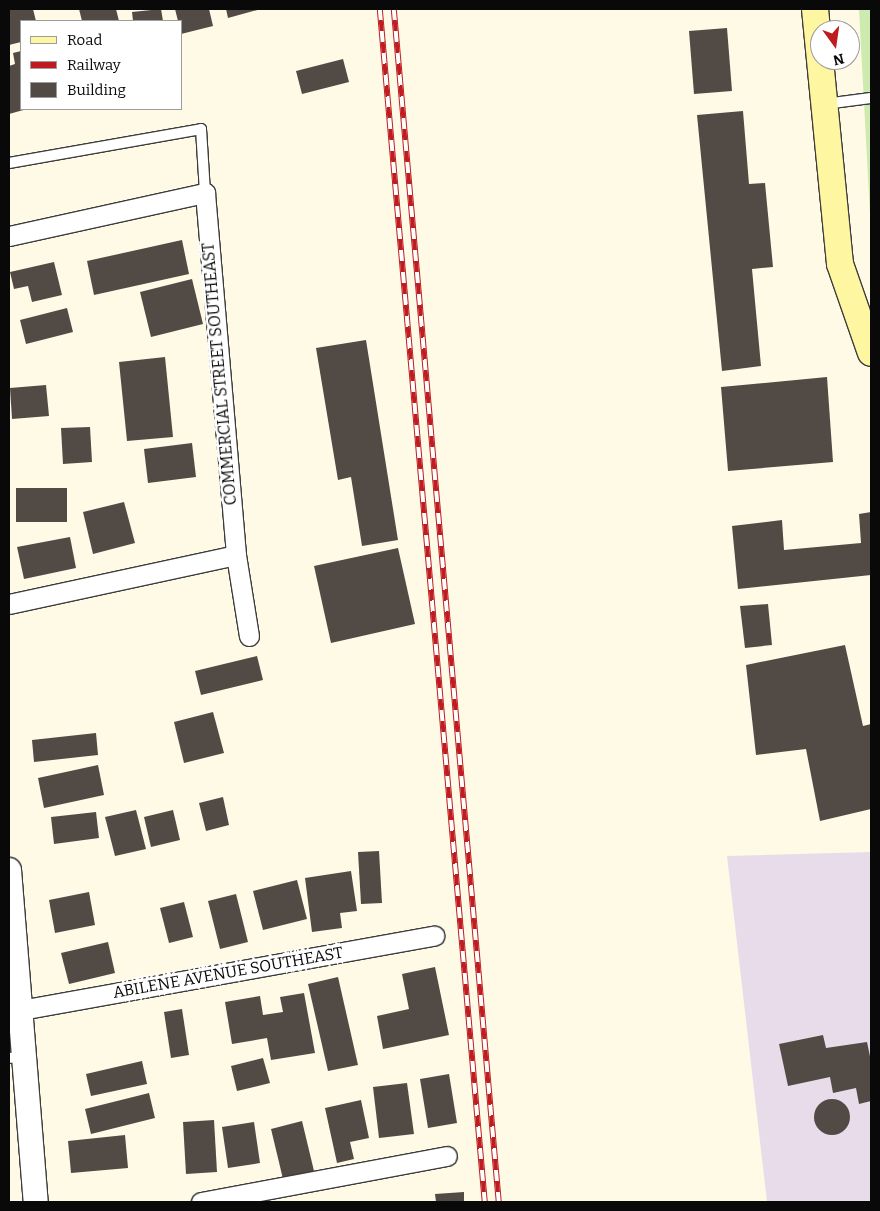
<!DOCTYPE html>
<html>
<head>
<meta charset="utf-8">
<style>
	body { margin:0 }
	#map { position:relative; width:880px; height:1211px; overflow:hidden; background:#fffae6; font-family:Bitter,serif }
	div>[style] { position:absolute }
	.industrial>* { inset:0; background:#e8dcea }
	.green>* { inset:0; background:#cdeaaf }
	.building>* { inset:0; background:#524b45 }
	.round { border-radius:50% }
	.roads { filter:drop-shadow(1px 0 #3c3c3c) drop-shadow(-1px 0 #3c3c3c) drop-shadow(0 1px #3c3c3c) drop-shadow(0 -1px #3c3c3c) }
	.service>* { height:10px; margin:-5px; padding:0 5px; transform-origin:5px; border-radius:5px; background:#fff }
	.minor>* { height:19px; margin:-9.5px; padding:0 9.5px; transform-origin:9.5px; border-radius:9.5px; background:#fff }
	.tertiary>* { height:24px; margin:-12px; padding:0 12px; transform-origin:12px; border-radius:12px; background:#fff }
	.secondary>* { height:26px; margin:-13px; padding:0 13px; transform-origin:13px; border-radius:13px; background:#fff6a1 }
	.rail>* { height:5.5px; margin-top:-2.75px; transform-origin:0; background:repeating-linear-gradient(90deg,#fff 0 11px,#bf1c22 0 22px); box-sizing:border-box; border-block:1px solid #bf1c22 }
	span { translate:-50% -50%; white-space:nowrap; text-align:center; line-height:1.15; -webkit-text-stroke:5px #fff; paint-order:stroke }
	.street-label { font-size:16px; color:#090909 }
	.frame { position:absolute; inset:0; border:10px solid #090909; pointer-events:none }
	.legend { position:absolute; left:20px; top:20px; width:162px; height:90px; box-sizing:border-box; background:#fff; border:1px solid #9d9d9d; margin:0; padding:6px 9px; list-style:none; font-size:15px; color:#090909 }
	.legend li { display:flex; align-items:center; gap:10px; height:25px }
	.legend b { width:25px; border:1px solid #9d9d9d }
	.north { position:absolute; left:810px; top:20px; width:50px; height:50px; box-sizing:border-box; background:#fff; border:1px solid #9d9d9d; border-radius:50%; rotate:166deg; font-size:14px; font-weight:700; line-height:20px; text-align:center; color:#090909 }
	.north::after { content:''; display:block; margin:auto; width:18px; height:22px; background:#bf1c22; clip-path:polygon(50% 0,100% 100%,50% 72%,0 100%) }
</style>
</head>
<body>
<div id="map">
	<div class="industrial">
		<div style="clip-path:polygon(871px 852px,871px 1202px,767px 1202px,727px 856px)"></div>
	</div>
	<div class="green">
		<div style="clip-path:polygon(859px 9px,871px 9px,871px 233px)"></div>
	</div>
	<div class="building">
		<div style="clip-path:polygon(9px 9px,33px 9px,36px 21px,21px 21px,21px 42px,9px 45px)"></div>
		<div style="clip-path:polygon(79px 9px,116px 9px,119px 21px,82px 21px)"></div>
		<div style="clip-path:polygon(161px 9px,163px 21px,133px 21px,132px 12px)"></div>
		<div style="clip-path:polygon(175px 9px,209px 9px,213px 26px,181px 34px,181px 21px,178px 21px)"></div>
		<div style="clip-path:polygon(226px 9px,261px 9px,228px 18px)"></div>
		<div style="clip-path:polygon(727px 28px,732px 91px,694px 94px,689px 31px)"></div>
		<div style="clip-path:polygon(21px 51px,21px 109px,27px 109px,9px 114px,9px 66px,15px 64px,13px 53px)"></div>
		<div style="clip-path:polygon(343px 59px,349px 82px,302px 94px,296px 71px)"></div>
		<div style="clip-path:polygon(743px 111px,749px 184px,765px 183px,773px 267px,752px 269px,761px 366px,722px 371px,697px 115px)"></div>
		<div style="clip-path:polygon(182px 240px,189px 274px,94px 295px,87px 261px)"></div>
		<div style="clip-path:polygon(54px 262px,62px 295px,32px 302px,28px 286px,14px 289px,10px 272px)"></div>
		<div style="clip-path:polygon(192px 279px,203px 324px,151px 337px,140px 292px)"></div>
		<div style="clip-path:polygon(67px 308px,73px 332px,26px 344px,20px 320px)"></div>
		<div style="clip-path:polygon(366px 340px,398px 540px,362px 546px,351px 477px,338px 480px,316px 348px)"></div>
		<div style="clip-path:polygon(165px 357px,173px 437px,127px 441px,119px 362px)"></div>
		<div style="clip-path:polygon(827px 377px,833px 462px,728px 471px,721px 387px)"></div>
		<div style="clip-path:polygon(46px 385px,49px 416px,12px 419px,10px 388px)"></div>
		<div style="clip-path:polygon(90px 427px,92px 462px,63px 464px,61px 428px)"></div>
		<div style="clip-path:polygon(192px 443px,196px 477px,148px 483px,144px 449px)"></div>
		<div style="clip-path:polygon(16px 488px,67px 488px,67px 522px,16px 522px)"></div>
		<div style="clip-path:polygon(124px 502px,135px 543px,93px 554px,83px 512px)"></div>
		<div style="clip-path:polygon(871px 512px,871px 575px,738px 589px,732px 526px,782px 520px,784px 550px,861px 543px,859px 514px)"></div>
		<div style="clip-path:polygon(70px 537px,76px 568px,24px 579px,17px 547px)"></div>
		<div style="clip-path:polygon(398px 548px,415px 624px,331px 643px,314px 566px)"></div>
		<div style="clip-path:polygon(768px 604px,772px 645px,745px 648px,740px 606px)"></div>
		<div style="clip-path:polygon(845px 645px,863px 726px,871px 724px,871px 809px,820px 821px,806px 749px,756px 755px,746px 665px)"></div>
		<div style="clip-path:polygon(257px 656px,263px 680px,201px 695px,195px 671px)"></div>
		<div style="clip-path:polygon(213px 712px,224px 753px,184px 763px,174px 722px)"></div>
		<div style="clip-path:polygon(96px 733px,98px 755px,34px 762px,32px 740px)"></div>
		<div style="clip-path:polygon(98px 765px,104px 795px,44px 808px,38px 778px)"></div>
		<div style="clip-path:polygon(223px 797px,229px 825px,206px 831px,199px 803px)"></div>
		<div style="clip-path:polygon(136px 810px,146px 849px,115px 856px,105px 817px)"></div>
		<div style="clip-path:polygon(173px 810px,180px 840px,151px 847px,144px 817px)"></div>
		<div style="clip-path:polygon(96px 812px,99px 838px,54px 844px,51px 817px)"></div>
		<div style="clip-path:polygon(379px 851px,382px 903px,361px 904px,358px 852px)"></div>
		<div style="clip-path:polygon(351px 871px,357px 911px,340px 913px,342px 928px,312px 932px,305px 878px)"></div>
		<div style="clip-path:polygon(297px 880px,307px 919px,263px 930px,253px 891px)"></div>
		<div style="clip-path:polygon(89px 892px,95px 925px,55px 933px,49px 900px)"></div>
		<div style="clip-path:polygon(236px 894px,248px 942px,220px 949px,208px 901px)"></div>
		<div style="clip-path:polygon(184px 902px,193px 937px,169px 943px,160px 908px)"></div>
		<div style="clip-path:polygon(108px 942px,115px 973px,69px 984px,61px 953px)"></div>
		<div style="clip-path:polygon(435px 967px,449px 1035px,383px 1049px,377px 1016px,409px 1009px,402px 974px)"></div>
		<div style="clip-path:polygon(338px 977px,358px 1065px,328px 1071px,308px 984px)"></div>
		<div style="clip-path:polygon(304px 993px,315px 1053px,271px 1060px,267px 1038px,232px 1044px,225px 1002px,260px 996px,263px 1015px,283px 1012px,280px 997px)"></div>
		<div style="clip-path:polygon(182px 1009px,189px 1055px,171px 1058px,164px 1012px)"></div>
		<div style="clip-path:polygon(823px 1035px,826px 1048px,867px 1042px,871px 1061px,871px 1101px,859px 1104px,856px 1088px,833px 1093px,830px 1077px,788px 1086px,779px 1044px)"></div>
		<div style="clip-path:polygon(263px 1058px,270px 1083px,237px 1091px,231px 1066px)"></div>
		<div style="clip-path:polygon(142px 1061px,147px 1084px,91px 1096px,86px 1074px)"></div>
		<div style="clip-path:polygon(449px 1074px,457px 1123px,428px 1128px,420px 1079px)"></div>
		<div style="clip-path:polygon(407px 1083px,414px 1134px,379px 1138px,373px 1087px)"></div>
		<div style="clip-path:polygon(149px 1093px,155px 1118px,91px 1134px,85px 1109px)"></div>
		<div class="round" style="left:814px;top:1099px;width:36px;height:36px"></div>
		<div style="clip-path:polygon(361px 1100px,369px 1138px,350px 1142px,354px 1159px,337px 1163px,325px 1108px)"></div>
		<div style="clip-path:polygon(214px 1120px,217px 1172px,186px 1174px,183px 1122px)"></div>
		<div style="clip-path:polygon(302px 1121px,314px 1171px,283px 1179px,271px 1129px)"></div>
		<div style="clip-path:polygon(254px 1122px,260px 1163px,228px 1168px,222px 1127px)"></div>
		<div style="clip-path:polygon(125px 1135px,128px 1168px,71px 1173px,68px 1141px)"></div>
		<div style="clip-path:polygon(464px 1192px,464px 1202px,436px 1202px,435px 1194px)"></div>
	</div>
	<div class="roads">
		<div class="service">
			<div style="left:825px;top:104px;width:46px;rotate:-7.4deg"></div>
			<div style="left:9px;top:163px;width:195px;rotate:-10deg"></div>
			<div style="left:201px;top:129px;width:64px;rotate:86.4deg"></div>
			<div style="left:9px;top:1058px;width:16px;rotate:-7deg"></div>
		</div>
		<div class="minor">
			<div style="left:9px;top:236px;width:201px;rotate:-12.4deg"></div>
			<div style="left:205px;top:193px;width:363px;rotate:85.1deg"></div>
			<div style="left:236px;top:555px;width:82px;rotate:80.9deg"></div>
			<div style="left:9px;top:604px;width:232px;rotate:-12.2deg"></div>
			<div style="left:21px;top:1010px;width:420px;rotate:-10.2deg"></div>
			<div style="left:201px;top:1202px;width:250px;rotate:-10.6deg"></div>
		</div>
		<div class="tertiary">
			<div style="left:9px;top:870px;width:333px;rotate:85.4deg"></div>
		</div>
		<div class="secondary">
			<div style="left:815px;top:9px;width:256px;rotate:84.4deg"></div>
			<div style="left:840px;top:264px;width:94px;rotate:70.8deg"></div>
		</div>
	</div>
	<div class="rail">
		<div style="left:380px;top:9px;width:1198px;rotate:84.97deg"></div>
		<div style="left:394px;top:9px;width:1198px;rotate:84.97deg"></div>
	</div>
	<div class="street-label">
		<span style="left:220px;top:374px;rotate:-95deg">COMMERCIAL STREET SOUTHEAST</span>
		<span style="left:228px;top:973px;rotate:-10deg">ABILENE AVENUE SOUTHEAST</span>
	</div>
	<div class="frame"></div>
	<ul class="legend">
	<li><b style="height:6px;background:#fff6a1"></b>Road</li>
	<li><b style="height:6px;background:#bf1c22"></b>Railway</li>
	<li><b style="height:14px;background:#524b45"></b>Building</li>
	</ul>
	<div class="north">N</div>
</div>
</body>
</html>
